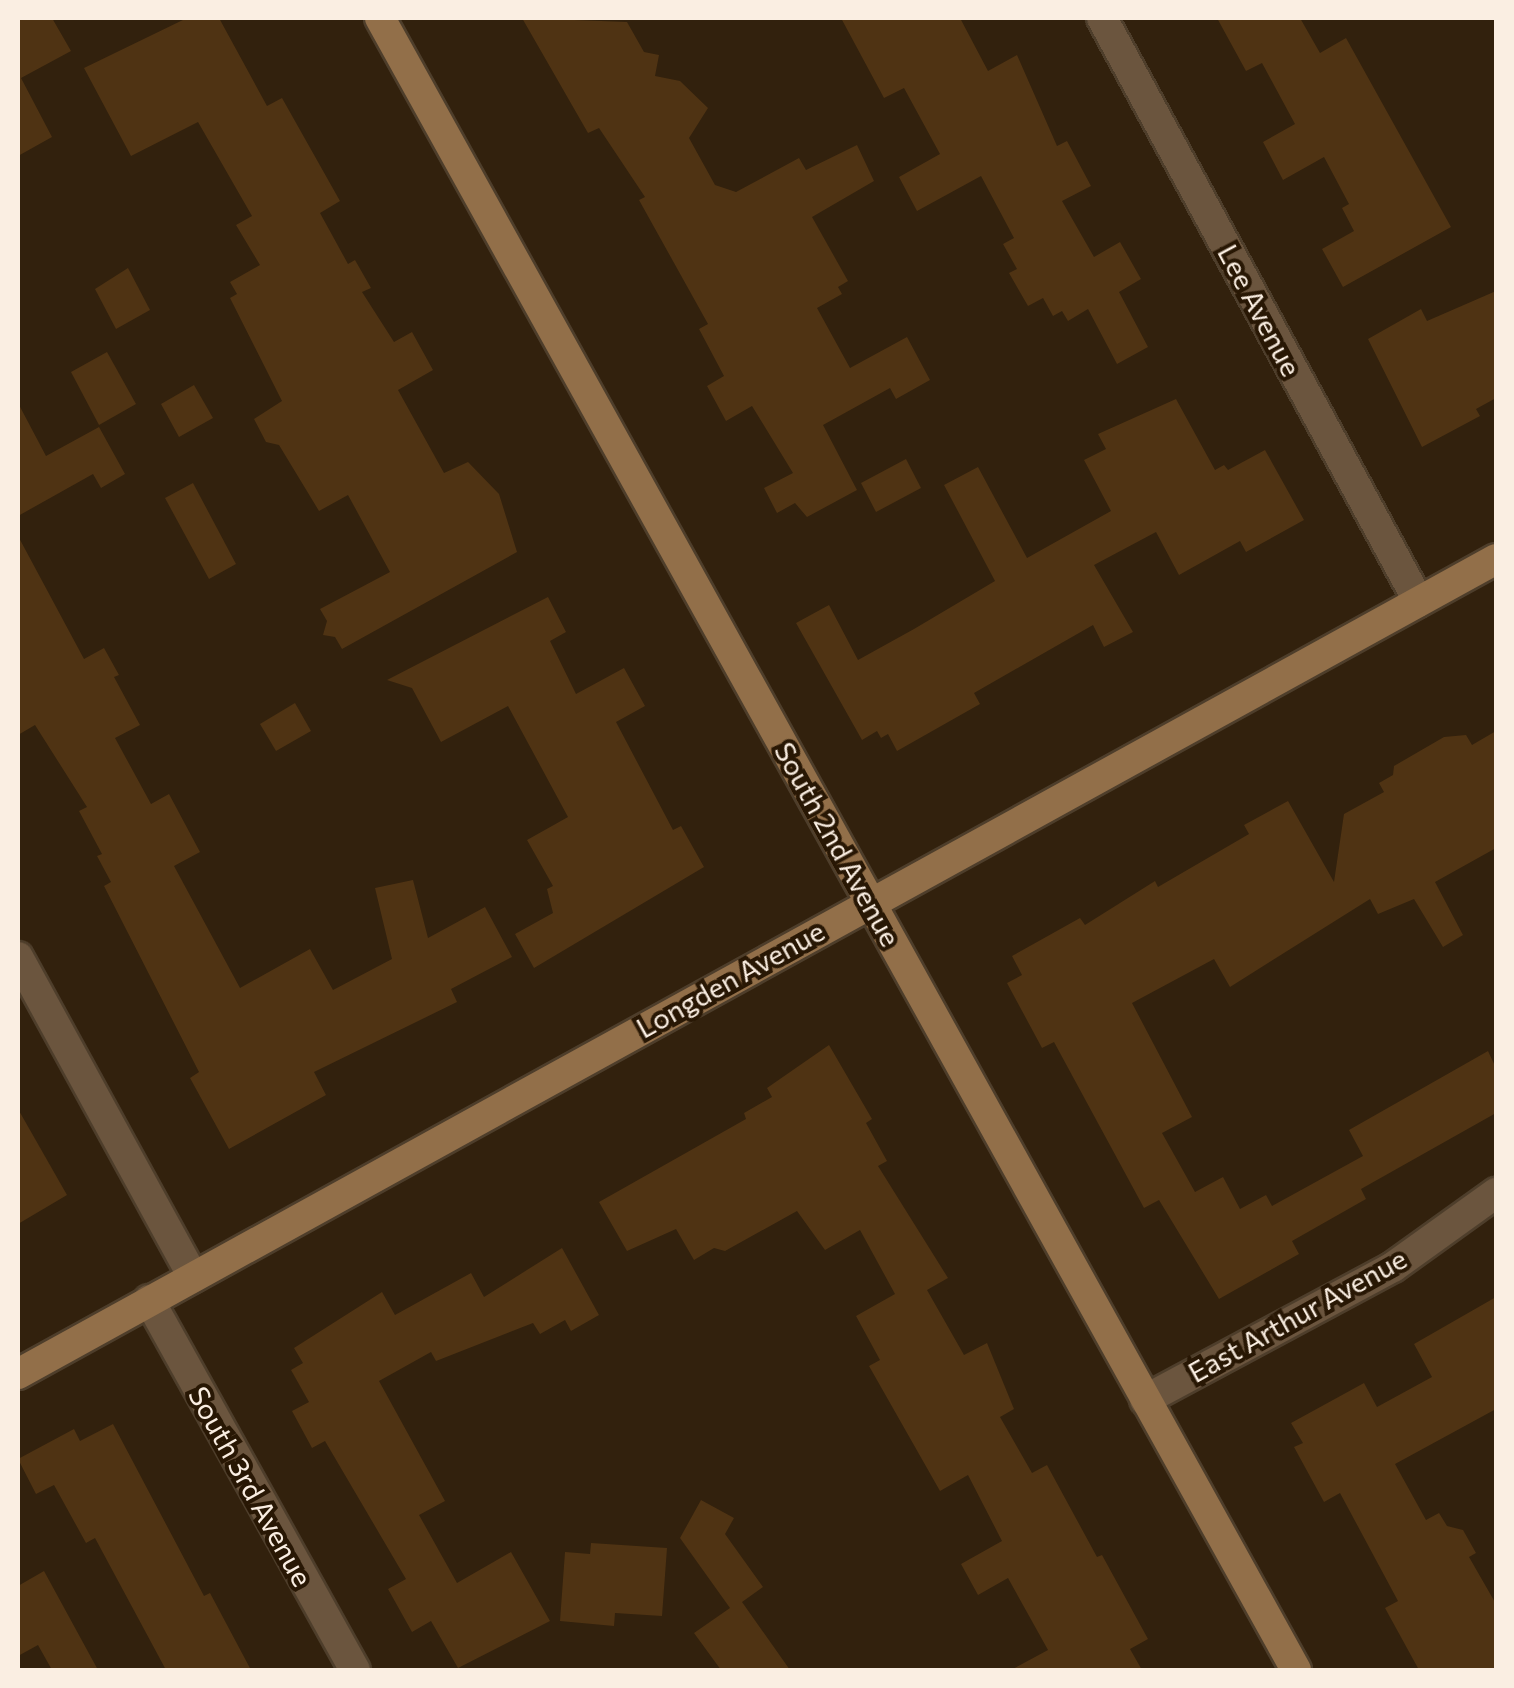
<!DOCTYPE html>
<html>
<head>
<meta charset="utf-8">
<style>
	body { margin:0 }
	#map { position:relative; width:1514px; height:1688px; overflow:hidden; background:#32210d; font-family:Commissioner,sans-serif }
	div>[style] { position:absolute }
	.building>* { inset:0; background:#4f3313 }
	.roads { filter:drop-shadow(2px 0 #4e3e2b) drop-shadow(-2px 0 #4e3e2b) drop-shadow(0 2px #4e3e2b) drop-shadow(0 -2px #4e3e2b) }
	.street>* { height:30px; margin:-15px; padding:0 15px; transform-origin:15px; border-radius:15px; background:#6b553e }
	.secondary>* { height:30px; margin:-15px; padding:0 15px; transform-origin:15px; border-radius:15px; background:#926f49 }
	span { translate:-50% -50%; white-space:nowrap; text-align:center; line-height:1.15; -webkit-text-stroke:8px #281704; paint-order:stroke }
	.street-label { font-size:28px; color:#faeee2 }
	.frame { position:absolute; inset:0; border:20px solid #faeee2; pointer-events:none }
</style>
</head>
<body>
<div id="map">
	<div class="building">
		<div style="clip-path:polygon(18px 18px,52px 18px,71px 51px,21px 78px,52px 137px,18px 156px)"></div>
		<div style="clip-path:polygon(187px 18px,219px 18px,267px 106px,282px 98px,340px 201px,320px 213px,348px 264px,355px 260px,371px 288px,362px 292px,394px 342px,412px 332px,433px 370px,398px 390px,444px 473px,468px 462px,499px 494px,517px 552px,342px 649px,335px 637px,323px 635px,327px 621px,320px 609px,390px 572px,348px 495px,319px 511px,279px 445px,266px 442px,254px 419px,282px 401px,230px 298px,237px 294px,230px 282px,260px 265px,236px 225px,252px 216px,198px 122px,131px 156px,84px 68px)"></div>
		<div style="clip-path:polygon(522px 18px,627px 22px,644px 52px,659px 55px,655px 76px,680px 81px,708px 108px,689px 138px,715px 185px,736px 192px,799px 158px,806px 170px,857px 145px,874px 181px,812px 217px,848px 281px,838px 287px,842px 294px,817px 308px,850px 368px,907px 337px,930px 380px,896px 399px,890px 388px,823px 425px,857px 490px,807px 517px,795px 503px,777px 513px,764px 488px,793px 473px,752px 406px,726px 421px,707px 386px,724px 376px,699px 329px,708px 324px,639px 200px,645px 197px,599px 128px,588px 133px)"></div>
		<div style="clip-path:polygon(841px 18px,960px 18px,988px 71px,1017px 55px,1057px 146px,1067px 141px,1091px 186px,1062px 201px,1094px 257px,1120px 242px,1141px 279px,1119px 292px,1148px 347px,1117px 364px,1088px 309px,1068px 321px,1062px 311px,1053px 316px,1043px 298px,1028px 306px,1009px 273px,1017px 269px,1003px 244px,1014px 238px,981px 176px,917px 211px,899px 177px,940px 154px,904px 88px,884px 98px)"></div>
		<div style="clip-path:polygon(1217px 18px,1300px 18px,1320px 53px,1346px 38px,1451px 227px,1343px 287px,1322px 249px,1354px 231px,1342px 208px,1349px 204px,1324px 157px,1283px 180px,1263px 142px,1295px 124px,1262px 63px,1246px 71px)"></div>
		<div style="clip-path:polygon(128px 268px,150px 310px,116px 329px,95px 289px)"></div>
		<div style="clip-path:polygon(1496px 291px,1496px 398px,1476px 409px,1480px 416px,1422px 447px,1368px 339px,1421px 309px,1427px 321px)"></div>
		<div style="clip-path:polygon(107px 352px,136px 404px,99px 425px,71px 372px)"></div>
		<div style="clip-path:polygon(194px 385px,213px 418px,179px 437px,161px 404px)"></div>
		<div style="clip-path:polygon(1176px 399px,1215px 470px,1224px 465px,1228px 470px,1265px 450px,1304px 520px,1246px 552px,1240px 541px,1179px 575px,1156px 532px,1094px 565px,1133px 632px,1104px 647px,1093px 625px,974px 693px,980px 704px,897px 751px,888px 734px,881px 738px,877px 731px,862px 740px,796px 623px,829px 605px,858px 660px,914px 629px,995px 581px,944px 485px,978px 467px,1027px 558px,1111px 511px,1084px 460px,1106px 449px,1098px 434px)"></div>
		<div style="clip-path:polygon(18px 403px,46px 456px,99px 427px,125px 474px,101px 488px,93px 474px,18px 516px)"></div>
		<div style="clip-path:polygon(906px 459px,921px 488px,876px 512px,861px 483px)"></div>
		<div style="clip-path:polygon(193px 483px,236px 564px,209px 579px,165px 498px)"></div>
		<div style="clip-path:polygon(18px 536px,84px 659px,104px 648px,119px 675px,114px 677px,140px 725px,115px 738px,151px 804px,169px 794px,200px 852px,174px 866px,240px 988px,310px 949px,333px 990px,392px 959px,375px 888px,413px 880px,428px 938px,485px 907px,512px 957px,451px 989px,457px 1002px,314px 1072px,326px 1095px,229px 1149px,190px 1078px,199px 1072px,104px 886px,111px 882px,97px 856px,102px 854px,79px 811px,87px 807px,35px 725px,18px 735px)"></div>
		<div style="clip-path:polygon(548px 597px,566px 632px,550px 641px,576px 694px,624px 668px,645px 706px,616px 722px,673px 830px,681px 826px,704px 867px,534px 968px,515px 934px,553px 913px,547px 889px,553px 886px,527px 840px,568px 817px,508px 706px,441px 742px,412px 688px,387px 680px)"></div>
		<div style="clip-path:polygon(295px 703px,311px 731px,276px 751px,260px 724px)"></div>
		<div style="clip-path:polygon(1496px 731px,1496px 848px,1435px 882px,1463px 935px,1443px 947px,1414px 899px,1378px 914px,1370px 899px,1230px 987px,1214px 959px,1132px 1003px,1192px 1117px,1162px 1133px,1195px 1192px,1223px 1177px,1240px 1209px,1266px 1195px,1272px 1206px,1363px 1156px,1349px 1130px,1488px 1051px,1496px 1068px,1496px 1113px,1361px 1189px,1366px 1199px,1292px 1241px,1299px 1254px,1219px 1299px,1159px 1200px,1144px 1208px,1054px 1042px,1042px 1048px,1007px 983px,1022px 975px,1012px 956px,1080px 918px,1085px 925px,1155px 881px,1158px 887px,1249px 834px,1244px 825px,1288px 801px,1334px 882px,1344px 814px,1384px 792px,1379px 783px,1393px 775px,1394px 766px,1444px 737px,1466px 735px,1472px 745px)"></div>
		<div style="clip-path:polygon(829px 1045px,872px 1119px,866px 1123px,887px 1161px,878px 1166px,948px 1278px,927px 1290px,964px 1355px,987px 1343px,1014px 1409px,1000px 1417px,1032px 1473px,1047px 1465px,1097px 1557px,1102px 1555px,1148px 1639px,1130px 1649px,1142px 1670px,1011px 1670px,1048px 1650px,1008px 1578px,978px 1595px,961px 1564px,1002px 1541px,968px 1475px,940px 1491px,869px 1366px,880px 1360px,856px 1316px,895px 1294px,860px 1230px,825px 1250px,797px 1211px,725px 1251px,714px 1248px,694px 1260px,676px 1229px,627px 1251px,599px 1202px,746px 1119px,744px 1113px,772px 1097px,767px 1088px)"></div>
		<div style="clip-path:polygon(18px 1109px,67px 1195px,18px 1224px)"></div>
		<div style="clip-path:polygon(562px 1248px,599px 1315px,571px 1331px,565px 1320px,540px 1334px,533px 1323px,436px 1361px,431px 1352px,379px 1381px,445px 1501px,419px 1515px,457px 1583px,511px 1552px,550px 1621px,458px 1668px,431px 1621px,412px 1632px,388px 1589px,406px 1579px,325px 1441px,312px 1448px,292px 1411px,309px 1402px,291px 1370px,303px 1363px,294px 1348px,382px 1292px,395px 1315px,471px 1273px,484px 1297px)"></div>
		<div style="clip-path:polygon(1496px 1297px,1496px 1409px,1395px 1464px,1426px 1520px,1439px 1513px,1447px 1526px,1463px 1530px,1476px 1553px,1469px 1557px,1496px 1604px,1496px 1670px,1419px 1670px,1385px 1608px,1398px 1601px,1340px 1493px,1324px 1502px,1294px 1447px,1303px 1443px,1291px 1423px,1364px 1383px,1377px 1407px,1432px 1377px,1414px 1344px)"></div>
		<div style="clip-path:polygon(113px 1424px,204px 1596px,210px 1593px,251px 1670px,166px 1670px,95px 1538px,86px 1543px,54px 1485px,36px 1494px,18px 1459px,74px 1429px,80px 1441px)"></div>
		<div style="clip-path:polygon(701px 1500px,734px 1518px,725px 1534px,763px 1587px,742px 1602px,790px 1670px,721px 1670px,694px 1633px,730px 1608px,680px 1538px)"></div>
		<div style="clip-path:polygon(591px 1543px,667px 1548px,662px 1616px,615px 1613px,614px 1626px,560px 1621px,565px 1552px,590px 1554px)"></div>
		<div style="clip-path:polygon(44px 1571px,98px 1670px,52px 1670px,38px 1645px,18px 1656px,18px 1586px)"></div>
	</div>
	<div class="roads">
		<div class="street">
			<div style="left:1102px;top:18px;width:664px;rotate:61.51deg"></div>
			<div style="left:18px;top:957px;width:365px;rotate:61.3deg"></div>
			<div style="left:149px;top:1300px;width:423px;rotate:60.9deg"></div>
			<div style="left:1145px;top:1400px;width:281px;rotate:-28.2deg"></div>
			<div style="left:1393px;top:1267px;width:127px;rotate:-35.7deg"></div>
		</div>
		<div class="secondary">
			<div style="left:380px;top:18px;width:1889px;rotate:60.99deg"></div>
			<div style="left:18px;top:1374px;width:1688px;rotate:-28.87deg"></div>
		</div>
	</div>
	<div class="street-label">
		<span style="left:1260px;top:310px;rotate:62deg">Lee Avenue</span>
		<span style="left:838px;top:844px;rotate:61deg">South 2nd Avenue</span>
		<span style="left:730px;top:979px;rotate:-29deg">Longden Avenue</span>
		<span style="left:1297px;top:1315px;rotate:-29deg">East Arthur Avenue</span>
		<span style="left:251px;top:1486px;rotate:61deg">South 3rd Avenue</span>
	</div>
	<div class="frame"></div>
</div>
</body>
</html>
